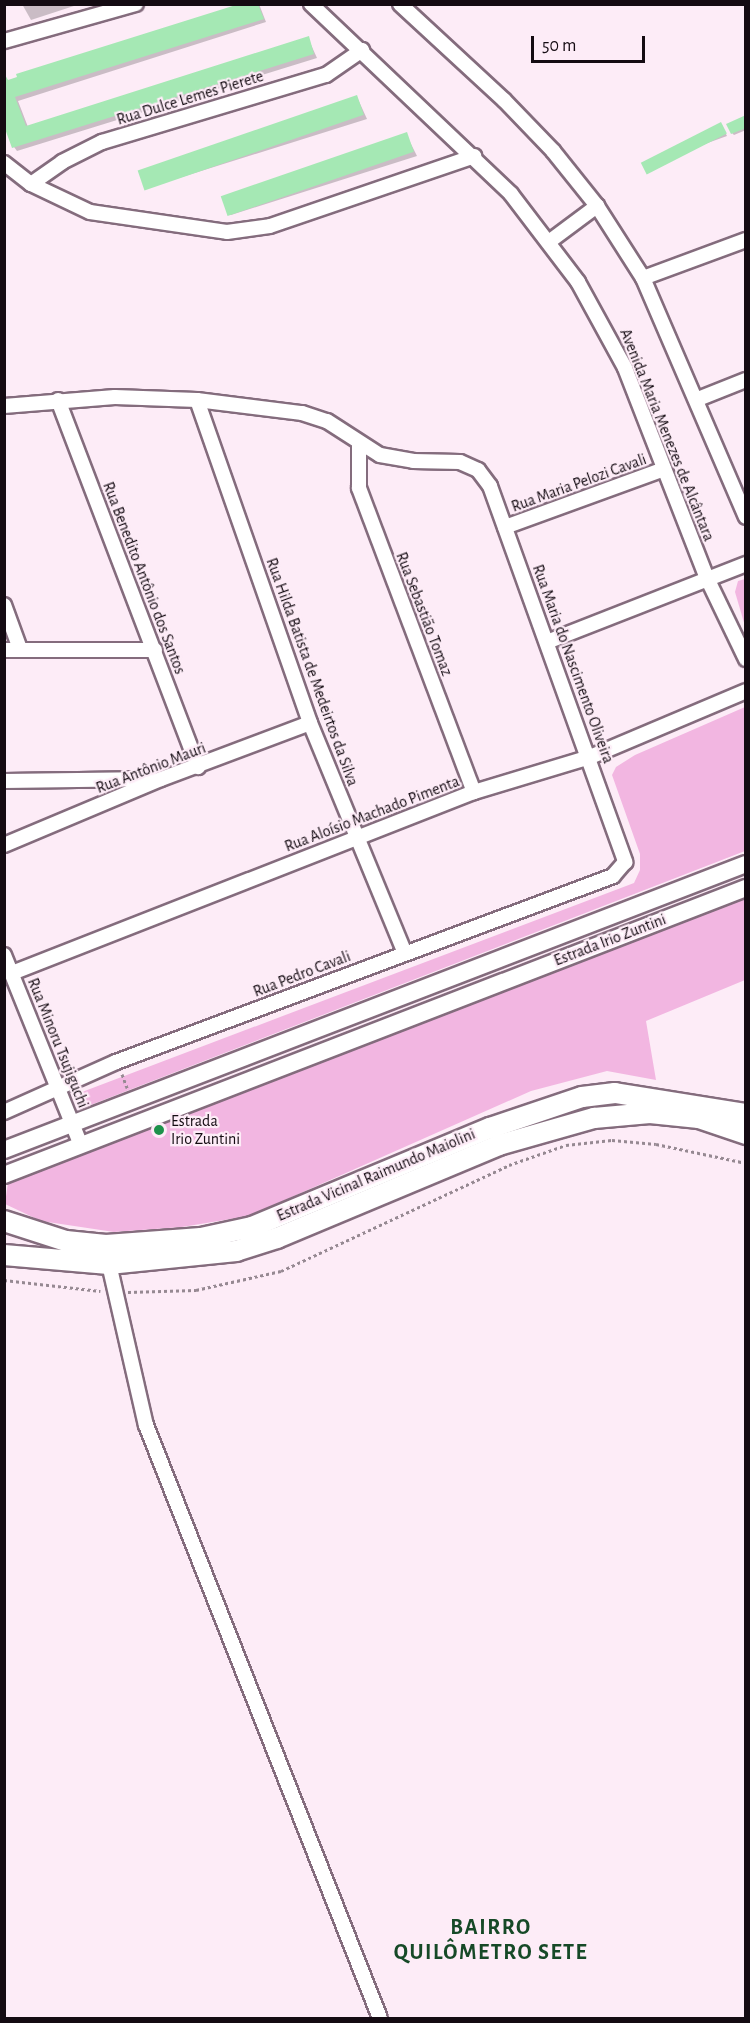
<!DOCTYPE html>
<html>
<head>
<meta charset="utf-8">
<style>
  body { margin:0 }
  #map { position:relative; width:750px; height:2023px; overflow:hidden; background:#fdecf7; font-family:"Alegreya Sans",sans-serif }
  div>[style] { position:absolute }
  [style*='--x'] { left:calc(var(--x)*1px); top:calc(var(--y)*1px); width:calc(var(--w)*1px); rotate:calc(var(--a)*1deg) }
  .green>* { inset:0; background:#f2b6e1 }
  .shadow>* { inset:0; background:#0003 }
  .building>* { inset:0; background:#a5e8b4; transform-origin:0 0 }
  .path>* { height:3px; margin-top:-1.5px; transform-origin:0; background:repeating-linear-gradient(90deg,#968992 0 3px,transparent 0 6px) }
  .roads { filter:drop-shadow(2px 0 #846c7d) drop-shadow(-2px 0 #846c7d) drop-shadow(0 2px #846c7d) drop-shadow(0 -2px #846c7d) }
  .minor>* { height:14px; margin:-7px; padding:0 7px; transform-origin:7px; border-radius:7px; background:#fff }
  .tertiary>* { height:16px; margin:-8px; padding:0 8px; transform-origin:8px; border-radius:8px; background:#fff }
  .secondary>* { height:20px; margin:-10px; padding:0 10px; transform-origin:10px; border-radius:10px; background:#fff }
  .dots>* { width:16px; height:16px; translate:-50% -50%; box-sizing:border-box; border:3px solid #fdecf7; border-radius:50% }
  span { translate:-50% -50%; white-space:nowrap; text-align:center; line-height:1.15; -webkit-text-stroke:4.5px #fdecf7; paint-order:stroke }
  .street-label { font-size:16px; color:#140b12 }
  .poi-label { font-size:16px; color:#140b12 }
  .left { translate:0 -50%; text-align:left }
  .district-label { font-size:22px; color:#164927; font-weight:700; letter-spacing:1.5px }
  .frame { position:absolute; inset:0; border:6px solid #140b12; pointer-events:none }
  .scale { position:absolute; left:531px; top:36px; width:114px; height:27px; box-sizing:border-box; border:3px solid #140b12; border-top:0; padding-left:8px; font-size:18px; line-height:21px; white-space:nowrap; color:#140b12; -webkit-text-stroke:4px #fdecf7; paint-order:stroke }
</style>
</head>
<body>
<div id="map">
  <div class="green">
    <div style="clip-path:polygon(745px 579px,746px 579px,745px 626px,735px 592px,738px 581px)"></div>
    <div style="clip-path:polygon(745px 707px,745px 851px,88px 1106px,82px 1092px,634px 883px,640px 870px,640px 854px,612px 775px,616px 767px,635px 755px)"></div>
    <div style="clip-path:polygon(745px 898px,745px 980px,646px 1021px,656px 1080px,607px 1071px,531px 1091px,249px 1216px,182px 1227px,114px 1232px,41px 1221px,5px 1204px,8px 1182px)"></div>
  </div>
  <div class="shadow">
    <div style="clip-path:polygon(22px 4px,80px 4px,31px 20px)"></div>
    <div style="clip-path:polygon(246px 4px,259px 4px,266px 22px,18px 101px,28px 127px,308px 38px,317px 58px,17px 151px,14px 147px,4px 83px)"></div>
    <div style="clip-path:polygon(357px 97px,367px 119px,147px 188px,143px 184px)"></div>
    <div style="clip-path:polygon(746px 116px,746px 130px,734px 135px,732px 133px)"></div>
    <div style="clip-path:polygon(722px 126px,727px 136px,644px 166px)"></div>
    <div style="clip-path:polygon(406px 134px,417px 156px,231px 215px,227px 210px)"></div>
  </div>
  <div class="building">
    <div style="clip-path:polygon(239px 4px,258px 4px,264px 19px,15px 97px,26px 126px,309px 36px,314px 54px,12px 148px,4px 126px,4px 73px,8px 80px,17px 77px,16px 74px)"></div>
    <div style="left:357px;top:95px;width:21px;height:232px;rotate:71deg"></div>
    <div style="clip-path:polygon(746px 115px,746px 128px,731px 134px,726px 124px)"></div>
    <div style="left:721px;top:122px;width:13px;height:90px;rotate:63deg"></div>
    <div style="left:407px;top:132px;width:21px;height:197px;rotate:71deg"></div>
  </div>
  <div class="path">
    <div style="--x:122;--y:1074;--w:15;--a:70"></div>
    <div style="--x:4;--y:1280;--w:97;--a:6.5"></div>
    <div style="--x:128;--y:1292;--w:68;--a:-1.7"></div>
    <div style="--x:196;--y:1290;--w:87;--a:-12.6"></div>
    <div style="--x:281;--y:1271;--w:251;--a:-24.9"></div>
    <div style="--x:509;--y:1165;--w:60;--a:-19.3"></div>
    <div style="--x:566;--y:1145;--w:46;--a:-6.2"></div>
    <div style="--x:612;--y:1140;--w:44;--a:5.2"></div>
    <div style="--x:656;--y:1144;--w:92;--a:11.9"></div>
  </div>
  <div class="roads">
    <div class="minor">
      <div style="--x:311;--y:4;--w:276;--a:43.5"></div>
      <div style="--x:511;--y:194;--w:111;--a:52.7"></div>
      <div style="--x:578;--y:282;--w:98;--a:61.3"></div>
      <div style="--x:625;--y:368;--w:225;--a:68.7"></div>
      <div style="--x:707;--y:578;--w:90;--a:64.3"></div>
      <div style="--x:400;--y:4;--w:142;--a:42.7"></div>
      <div style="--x:504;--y:100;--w:71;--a:46.1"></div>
      <div style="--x:553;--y:151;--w:70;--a:51.3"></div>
      <div style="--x:597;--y:206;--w:85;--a:57.4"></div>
      <div style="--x:643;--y:278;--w:260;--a:66.7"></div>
      <div style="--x:4;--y:41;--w:137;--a:-15.7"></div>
      <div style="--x:4;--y:163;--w:34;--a:38"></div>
      <div style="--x:31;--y:184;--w:65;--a:25.4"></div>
      <div style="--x:90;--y:212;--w:138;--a:8.3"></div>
      <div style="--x:227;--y:232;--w:43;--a:-7.9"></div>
      <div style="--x:270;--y:226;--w:216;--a:-18.9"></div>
      <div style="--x:31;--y:184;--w:38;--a:-35"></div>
      <div style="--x:62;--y:162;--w:45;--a:-26.6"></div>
      <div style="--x:102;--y:142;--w:234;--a:-16.7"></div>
      <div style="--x:326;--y:75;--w:44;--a:-34.8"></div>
      <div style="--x:550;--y:241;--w:59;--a:-36.7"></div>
      <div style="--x:643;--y:278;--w:110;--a:-20.3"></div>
      <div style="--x:698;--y:399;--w:52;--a:-21.6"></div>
      <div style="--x:58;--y:400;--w:393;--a:69.1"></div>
      <div style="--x:197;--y:400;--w:342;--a:70.7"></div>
      <div style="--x:310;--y:723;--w:249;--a:67.6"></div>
      <div style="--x:4;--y:406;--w:111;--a:-4.6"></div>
      <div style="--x:115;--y:397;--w:82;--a:2.1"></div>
      <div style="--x:197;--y:400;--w:106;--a:7.1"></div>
      <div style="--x:302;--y:413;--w:26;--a:18"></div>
      <div style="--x:327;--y:421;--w:63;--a:32.7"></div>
      <div style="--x:380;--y:455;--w:34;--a:10"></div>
      <div style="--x:413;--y:461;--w:47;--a:1.2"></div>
      <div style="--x:460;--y:462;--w:20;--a:24"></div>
      <div style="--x:478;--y:470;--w:20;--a:53"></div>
      <div style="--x:490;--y:486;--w:400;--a:70.2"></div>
      <div style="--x:625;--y:862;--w:18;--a:131"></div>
      <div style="--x:613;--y:876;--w:531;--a:159.48"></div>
      <div style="--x:116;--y:1062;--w:123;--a:155.9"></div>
      <div style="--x:359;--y:444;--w:44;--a:90"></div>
      <div style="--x:359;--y:488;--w:325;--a:69.3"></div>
      <div style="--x:505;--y:527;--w:169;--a:-20"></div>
      <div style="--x:4;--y:605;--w:47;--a:70"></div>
      <div style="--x:547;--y:642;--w:214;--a:-21.4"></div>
      <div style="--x:4;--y:650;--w:151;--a:0"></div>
      <div style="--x:4;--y:781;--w:148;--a:-0.8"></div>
      <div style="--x:4;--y:845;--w:170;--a:-22.8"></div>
      <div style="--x:161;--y:779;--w:159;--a:-20.6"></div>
      <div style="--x:4;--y:955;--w:203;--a:68"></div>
      <div style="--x:12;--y:973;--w:496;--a:-21.4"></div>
      <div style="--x:474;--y:792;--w:121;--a:-16.8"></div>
      <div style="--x:590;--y:757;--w:169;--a:-22.9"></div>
      <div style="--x:109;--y:1264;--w:165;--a:77.1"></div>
      <div style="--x:146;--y:1425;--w:637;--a:68.47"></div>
    </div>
    <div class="tertiary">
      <div style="--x:4;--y:1150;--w:795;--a:-21.08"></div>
      <div style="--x:4;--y:1175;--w:796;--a:-21.15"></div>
    </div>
    <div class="secondary">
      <div style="--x:4;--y:1221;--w:65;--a:17.9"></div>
      <div style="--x:66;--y:1241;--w:40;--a:5.7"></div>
      <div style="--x:106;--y:1245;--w:95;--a:-4.2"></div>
      <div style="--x:201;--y:1238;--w:52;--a:-12.2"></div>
      <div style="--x:252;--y:1227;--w:258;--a:-22.6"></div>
      <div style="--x:490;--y:1128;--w:97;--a:-18.6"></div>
      <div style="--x:582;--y:1097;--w:33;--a:-7"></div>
      <div style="--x:615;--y:1093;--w:133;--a:9.1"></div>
      <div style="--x:4;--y:1255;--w:105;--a:4.9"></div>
      <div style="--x:109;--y:1264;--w:128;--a:-5.8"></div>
      <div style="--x:236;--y:1251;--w:43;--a:-17.6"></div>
      <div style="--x:277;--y:1238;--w:241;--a:-22.7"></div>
      <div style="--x:499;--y:1145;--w:99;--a:-15.9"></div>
      <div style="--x:594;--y:1118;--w:56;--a:-5.1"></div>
      <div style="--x:650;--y:1113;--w:49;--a:5.8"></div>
      <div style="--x:699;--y:1118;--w:50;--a:18.8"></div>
    </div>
  </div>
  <div class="dots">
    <div style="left:159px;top:1130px;background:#1e914b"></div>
  </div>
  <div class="street-label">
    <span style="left:190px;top:98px;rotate:-17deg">Rua Dulce Lemes Pierete</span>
    <span style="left:667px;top:435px;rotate:68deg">Avenida Maria Menezes de Alcântara</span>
    <span style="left:579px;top:483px;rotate:-20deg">Rua Maria Pelozi Cavali</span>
    <span style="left:144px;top:578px;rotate:69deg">Rua Benedito Antônio dos Santos</span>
    <span style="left:424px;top:614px;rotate:69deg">Rua Sebastião Tomaz</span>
    <span style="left:573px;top:664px;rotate:70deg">Rua Maria do Nascimento Oliveira</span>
    <span style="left:312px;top:672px;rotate:70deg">Rua Hilda Batista de Medeirtos da Silva</span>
    <span style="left:151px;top:768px;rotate:-21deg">Rua Antônio Mauri</span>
    <span style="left:372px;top:814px;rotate:-21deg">Rua Aloísio Machado Pimenta</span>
    <span style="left:610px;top:940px;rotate:-21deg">Estrada Irio Zuntini</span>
    <span style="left:302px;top:974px;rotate:-21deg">Rua Pedro Cavali</span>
    <span style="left:58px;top:1043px;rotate:68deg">Rua Minoru Tsujiguchi</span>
    <span style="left:376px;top:1175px;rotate:-23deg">Estrada Vicinal Raimundo Maiolini</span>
  </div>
  <div class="poi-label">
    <span class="left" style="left:171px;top:1130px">Estrada<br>Irio Zuntini</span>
  </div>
  <div class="district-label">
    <span style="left:491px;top:1940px">BAIRRO<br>QUILÔMETRO SETE</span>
  </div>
  <div class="frame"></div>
  <div class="scale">50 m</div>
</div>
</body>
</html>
